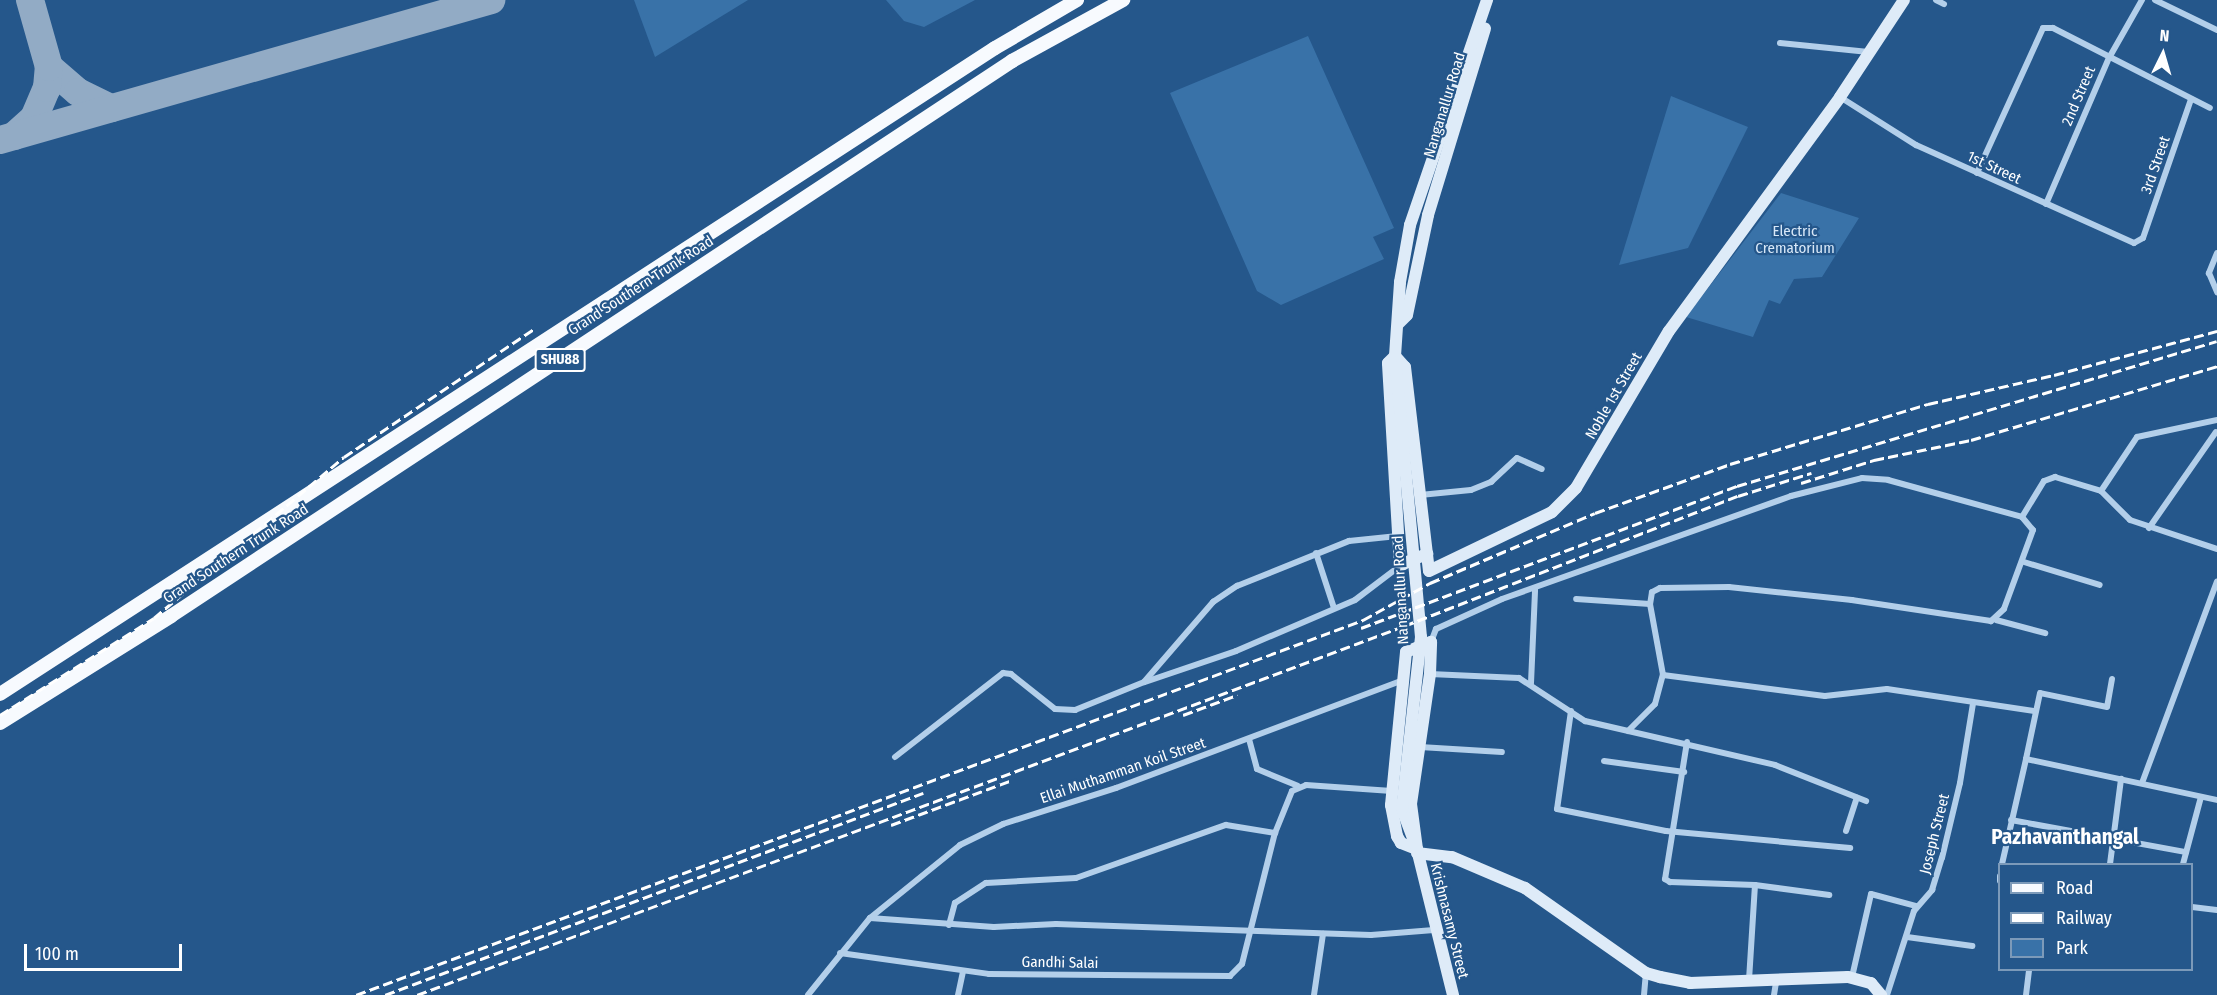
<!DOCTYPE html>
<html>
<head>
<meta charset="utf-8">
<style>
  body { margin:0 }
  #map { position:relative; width:2217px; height:995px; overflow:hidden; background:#25578b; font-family:"Fira Sans Condensed",sans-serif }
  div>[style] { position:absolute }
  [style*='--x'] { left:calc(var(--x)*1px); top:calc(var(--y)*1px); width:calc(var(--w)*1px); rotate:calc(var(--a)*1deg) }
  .green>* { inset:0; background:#3972a8 }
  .taxiway>* { height:28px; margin:-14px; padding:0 14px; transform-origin:14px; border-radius:14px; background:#92abc5 }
  .street>* { height:6px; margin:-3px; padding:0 3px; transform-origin:3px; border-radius:3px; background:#b3cfea }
  .secondary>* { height:12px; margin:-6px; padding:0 6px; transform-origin:6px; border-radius:6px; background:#deebf8 }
  .primary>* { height:14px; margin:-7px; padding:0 7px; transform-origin:7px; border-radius:7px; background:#f7fafe }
  .rail>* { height:3px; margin-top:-1.5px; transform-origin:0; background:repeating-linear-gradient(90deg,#fff 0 10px,transparent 0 14.5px) }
  .secondary-bridge>* { height:12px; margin:-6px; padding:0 6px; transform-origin:6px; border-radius:6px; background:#deebf8 }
  span { translate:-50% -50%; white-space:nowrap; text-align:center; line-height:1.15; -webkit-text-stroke:4.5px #25578b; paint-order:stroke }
  .shield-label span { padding:2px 4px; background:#25578b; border:2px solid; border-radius:4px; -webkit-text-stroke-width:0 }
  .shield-label { font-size:14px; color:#fff; font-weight:700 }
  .street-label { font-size:15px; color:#fff }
  .park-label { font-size:15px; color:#d8e8f8 }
  .district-label { font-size:21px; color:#fff; font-weight:700 }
  .legend { position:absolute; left:1998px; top:863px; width:195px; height:108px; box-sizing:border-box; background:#25578b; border:2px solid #7c9ab9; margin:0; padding:8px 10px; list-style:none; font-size:18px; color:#fff }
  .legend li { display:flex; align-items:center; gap:12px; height:30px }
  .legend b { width:30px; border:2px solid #7c9ab9 }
  .north { position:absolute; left:2133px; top:24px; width:60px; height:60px; -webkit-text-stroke:4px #25578b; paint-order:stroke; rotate:5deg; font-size:16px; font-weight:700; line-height:24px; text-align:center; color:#fff }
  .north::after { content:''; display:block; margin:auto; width:21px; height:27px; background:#fff; clip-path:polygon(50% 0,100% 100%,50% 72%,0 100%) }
  .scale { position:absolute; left:24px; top:944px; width:158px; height:27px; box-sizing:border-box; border:3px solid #fff; border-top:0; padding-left:8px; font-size:18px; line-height:21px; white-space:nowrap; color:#fff; -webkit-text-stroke:4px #25578b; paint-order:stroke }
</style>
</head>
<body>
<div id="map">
  <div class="green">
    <div style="clip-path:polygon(634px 0,748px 0,655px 57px)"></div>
    <div style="clip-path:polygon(886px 0,975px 0,924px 27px,904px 21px)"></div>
    <div style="clip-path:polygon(1308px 36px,1394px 228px,1373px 237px,1384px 259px,1281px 305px,1257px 291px,1170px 93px)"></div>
    <div style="clip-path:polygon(1671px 96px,1748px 127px,1688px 248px,1619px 265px)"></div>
    <div style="clip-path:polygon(1781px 193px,1859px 218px,1822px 277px,1794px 279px,1780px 304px,1769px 300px,1753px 337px,1686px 317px)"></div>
  </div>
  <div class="taxiway">
    <div style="--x:49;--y:67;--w:38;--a:41"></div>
    <div style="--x:78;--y:92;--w:37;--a:26"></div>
    <div style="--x:14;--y:136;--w:27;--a:-42"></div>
    <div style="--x:34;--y:118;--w:33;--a:-67"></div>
    <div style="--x:47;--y:88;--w:21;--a:-85"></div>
    <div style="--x:49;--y:67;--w:70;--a:-105.8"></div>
    <div style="--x:0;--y:140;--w:511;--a:-15.91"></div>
  </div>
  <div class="street">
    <div style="--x:1936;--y:0;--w:9;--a:27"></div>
    <div style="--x:2155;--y:0;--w:69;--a:25.8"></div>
    <div style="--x:1780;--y:43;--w:89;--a:5.8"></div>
    <div style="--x:1840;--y:97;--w:90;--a:32.3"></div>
    <div style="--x:1916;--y:145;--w:239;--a:24.2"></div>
    <div style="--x:2134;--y:243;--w:10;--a:-29"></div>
    <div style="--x:2143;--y:238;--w:147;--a:-70.9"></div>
    <div style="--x:1977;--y:173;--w:159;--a:-65.5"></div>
    <div style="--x:2043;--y:28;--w:10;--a:0"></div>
    <div style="--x:2053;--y:28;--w:176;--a:27"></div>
    <div style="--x:2046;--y:204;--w:159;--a:-66.7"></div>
    <div style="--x:2109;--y:58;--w:67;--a:-60.4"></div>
    <div style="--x:2217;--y:253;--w:22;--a:112"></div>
    <div style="--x:2209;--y:273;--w:21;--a:67"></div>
    <div style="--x:2101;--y:491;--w:65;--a:-56.3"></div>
    <div style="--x:2137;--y:437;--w:82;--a:-12"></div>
    <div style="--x:1420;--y:495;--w:51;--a:-5.6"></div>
    <div style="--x:1471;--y:490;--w:22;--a:-22"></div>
    <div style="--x:1491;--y:482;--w:35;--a:-43"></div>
    <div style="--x:1517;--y:458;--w:27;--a:24"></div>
    <div style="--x:2022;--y:517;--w:42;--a:-58.6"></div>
    <div style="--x:2044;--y:481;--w:12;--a:-20"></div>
    <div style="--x:2055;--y:477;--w:48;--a:16.9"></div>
    <div style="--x:2101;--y:491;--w:41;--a:45"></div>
    <div style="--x:2130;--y:520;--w:92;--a:18.4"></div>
    <div style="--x:2149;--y:528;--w:117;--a:-55.1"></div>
    <div style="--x:1316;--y:553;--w:58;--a:71.9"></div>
    <div style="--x:2024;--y:562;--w:79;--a:16.8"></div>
    <div style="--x:1650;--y:604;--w:72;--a:79.6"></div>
    <div style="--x:1996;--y:620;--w:51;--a:14.9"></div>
    <div style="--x:1431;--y:642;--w:14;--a:-69"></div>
    <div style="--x:1436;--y:629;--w:72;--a:-24.4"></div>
    <div style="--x:1502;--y:599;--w:307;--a:-19.6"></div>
    <div style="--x:1791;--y:496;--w:73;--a:-14.2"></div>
    <div style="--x:1862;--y:478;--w:26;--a:4"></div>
    <div style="--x:1888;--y:480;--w:139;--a:15.4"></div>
    <div style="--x:2022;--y:517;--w:17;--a:50"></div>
    <div style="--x:2033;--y:530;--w:84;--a:110.2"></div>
    <div style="--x:2004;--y:609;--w:18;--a:137"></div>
    <div style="--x:1991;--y:621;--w:141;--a:-171.4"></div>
    <div style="--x:1852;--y:600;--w:124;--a:-174"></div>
    <div style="--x:1729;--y:587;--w:69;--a:179.2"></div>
    <div style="--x:1660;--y:588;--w:9;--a:153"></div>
    <div style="--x:1652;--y:592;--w:12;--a:99"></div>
    <div style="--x:1650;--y:604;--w:74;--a:-176.1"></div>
    <div style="--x:1430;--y:674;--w:89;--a:2.6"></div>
    <div style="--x:1519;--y:678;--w:79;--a:33.1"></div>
    <div style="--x:1585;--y:721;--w:195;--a:13"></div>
    <div style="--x:1775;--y:765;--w:98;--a:21.6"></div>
    <div style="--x:2112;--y:679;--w:28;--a:100"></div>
    <div style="--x:2107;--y:707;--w:68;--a:-168.2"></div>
    <div style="--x:2040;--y:693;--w:67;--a:102"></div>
    <div style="--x:2026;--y:759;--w:195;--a:12.1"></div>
    <div style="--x:1145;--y:682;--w:96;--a:-18.8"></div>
    <div style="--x:1236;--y:651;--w:129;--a:-23.2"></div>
    <div style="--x:1355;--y:600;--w:56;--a:-37.1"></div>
    <div style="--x:1531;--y:683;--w:93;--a:-87.5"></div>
    <div style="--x:1571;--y:711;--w:99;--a:98.1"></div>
    <div style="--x:1557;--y:809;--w:111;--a:11.4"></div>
    <div style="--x:1666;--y:831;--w:185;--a:5.3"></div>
    <div style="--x:1628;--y:731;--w:38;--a:-45"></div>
    <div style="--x:1655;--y:704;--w:30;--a:-75"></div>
    <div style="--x:1663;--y:675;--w:163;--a:7.4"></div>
    <div style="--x:1825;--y:696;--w:62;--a:-6.4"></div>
    <div style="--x:1887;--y:689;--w:150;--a:8.5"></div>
    <div style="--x:1249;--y:739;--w:31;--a:75"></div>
    <div style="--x:1257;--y:769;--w:44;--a:22.5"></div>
    <div style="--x:1687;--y:742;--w:139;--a:99.1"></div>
    <div style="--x:1665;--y:879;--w:6;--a:31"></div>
    <div style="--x:1670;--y:882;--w:85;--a:2"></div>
    <div style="--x:1755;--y:885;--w:75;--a:7.7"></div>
    <div style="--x:1420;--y:747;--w:82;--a:3.5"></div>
    <div style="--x:895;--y:757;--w:137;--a:-37.9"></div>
    <div style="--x:1003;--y:673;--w:8;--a:7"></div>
    <div style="--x:1011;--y:674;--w:56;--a:38.5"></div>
    <div style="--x:1055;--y:709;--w:20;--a:3"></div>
    <div style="--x:1075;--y:710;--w:74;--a:-22.1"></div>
    <div style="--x:1144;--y:682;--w:106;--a:-49.2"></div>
    <div style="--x:1213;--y:602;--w:29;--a:-34"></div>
    <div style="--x:1237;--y:586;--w:121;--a:-21.9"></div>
    <div style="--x:1349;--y:541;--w:49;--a:-5.8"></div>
    <div style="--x:1604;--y:761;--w:81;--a:7.8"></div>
    <div style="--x:2142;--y:783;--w:215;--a:-69.6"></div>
    <div style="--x:2011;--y:820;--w:178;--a:10.4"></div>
    <div style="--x:1846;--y:831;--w:35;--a:-72"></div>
    <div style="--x:2002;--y:864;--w:108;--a:-77.1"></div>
    <div style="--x:2110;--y:864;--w:86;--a:-82.6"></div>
    <div style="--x:2183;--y:864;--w:69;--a:-75"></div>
    <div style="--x:2000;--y:876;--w:5;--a:90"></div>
    <div style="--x:2192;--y:907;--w:25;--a:7"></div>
    <div style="--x:870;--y:918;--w:124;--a:4.2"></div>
    <div style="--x:994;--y:927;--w:62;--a:-2.8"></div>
    <div style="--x:1056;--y:924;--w:315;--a:2"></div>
    <div style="--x:1371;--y:935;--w:63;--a:-4.5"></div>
    <div style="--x:949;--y:925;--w:23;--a:-75"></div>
    <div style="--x:955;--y:903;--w:37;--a:-33"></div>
    <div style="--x:986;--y:883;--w:90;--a:-3.2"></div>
    <div style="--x:1076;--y:878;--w:159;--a:-19.5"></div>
    <div style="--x:1226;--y:825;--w:50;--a:9.3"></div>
    <div style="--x:1907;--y:937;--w:66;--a:7.9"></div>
    <div style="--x:840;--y:953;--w:150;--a:8"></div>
    <div style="--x:989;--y:974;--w:241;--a:0.5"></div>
    <div style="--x:1230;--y:976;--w:17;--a:-45"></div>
    <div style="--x:1242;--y:964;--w:135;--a:-75.9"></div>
    <div style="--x:1275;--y:833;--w:45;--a:-68"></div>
    <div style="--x:1292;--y:791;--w:15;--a:-23"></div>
    <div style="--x:1306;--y:785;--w:86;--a:4"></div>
    <div style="--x:1852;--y:977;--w:85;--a:-77.1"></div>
    <div style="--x:1871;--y:894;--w:47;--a:14.9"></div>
    <div style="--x:1749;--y:980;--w:95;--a:-86.4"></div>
    <div style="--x:808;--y:995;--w:99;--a:-51.2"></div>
    <div style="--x:870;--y:918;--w:116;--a:-39"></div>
    <div style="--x:960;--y:845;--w:48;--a:-26"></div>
    <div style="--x:1003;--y:824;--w:119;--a:-17.7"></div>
    <div style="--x:1116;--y:788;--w:307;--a:-20.6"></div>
    <div style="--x:958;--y:995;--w:24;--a:-78"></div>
    <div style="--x:1314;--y:995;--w:62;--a:-81.6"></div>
    <div style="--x:1644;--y:995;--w:22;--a:-85"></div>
    <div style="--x:1774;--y:995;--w:13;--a:-81"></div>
    <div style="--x:1887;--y:995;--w:88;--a:-72.2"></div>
    <div style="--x:1914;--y:911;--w:28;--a:-49"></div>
    <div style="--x:1932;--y:890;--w:34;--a:-73"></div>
    <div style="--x:1942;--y:858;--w:77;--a:-76.5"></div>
    <div style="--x:1960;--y:783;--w:80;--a:-80.7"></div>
    <div style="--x:2026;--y:995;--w:25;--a:-83"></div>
  </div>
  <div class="secondary">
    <div style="--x:1399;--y:323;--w:11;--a:-45"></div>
    <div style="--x:1407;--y:315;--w:102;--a:-78.1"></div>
    <div style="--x:1428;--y:215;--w:195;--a:-73"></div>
    <div style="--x:1407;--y:562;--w:8;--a:150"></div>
    <div style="--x:1400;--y:566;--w:203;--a:-93.4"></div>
    <div style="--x:1388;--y:363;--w:10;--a:-45"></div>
    <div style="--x:1395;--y:356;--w:15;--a:48"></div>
    <div style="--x:1405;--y:367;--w:205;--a:83.3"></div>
    <div style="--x:1429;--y:571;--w:136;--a:-25.6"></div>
    <div style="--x:1552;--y:512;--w:34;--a:-45"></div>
    <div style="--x:1576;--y:488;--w:182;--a:-59.4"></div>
    <div style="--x:1669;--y:331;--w:290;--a:-53.8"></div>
    <div style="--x:1840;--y:97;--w:116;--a:-56.6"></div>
    <div style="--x:1406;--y:652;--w:154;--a:95.6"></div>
    <div style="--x:1391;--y:805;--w:32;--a:79"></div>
    <div style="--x:1397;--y:836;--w:8;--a:60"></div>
    <div style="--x:1401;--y:843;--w:17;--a:21"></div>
    <div style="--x:1417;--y:849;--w:45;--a:-97.6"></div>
    <div style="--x:1411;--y:804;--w:131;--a:-81.7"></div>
    <div style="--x:1430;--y:674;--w:32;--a:-88"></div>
    <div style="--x:1417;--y:853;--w:35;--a:7"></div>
    <div style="--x:1452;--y:857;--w:79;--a:23"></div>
    <div style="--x:1525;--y:888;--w:148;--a:35.1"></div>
    <div style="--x:1646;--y:973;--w:15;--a:16"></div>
    <div style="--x:1660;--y:977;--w:31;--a:11"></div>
    <div style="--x:1690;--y:983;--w:158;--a:-2.2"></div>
    <div style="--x:1848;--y:977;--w:24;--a:15"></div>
    <div style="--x:1871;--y:983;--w:16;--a:50"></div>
    <div style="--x:1453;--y:995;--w:150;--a:-103.9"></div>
    <div style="--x:1417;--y:849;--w:43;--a:-110.6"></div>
    <div style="--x:1402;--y:809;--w:173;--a:-83.7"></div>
    <div style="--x:1421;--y:637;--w:282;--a:-95.3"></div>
    <div style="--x:1395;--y:356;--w:74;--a:-86.1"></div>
    <div style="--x:1400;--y:282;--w:58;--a:-80"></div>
    <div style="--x:1410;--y:225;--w:238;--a:-71.1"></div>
  </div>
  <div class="primary">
    <div style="--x:0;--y:694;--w:1186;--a:-32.99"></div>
    <div style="--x:995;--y:48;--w:95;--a:-30.3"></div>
    <div style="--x:0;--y:723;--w:202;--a:-32"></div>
    <div style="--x:171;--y:616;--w:1008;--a:-33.42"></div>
    <div style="--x:1012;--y:61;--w:127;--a:-28.8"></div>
  </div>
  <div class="rail">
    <div style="--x:1801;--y:483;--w:77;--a:-17.5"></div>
    <div style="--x:1874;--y:460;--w:99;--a:-11.7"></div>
    <div style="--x:1971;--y:440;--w:257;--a:-16.7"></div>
    <div style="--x:1361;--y:628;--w:402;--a:-20.7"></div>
    <div style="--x:1737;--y:486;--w:501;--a:-16.81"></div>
    <div style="--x:0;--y:715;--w:182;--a:-32.2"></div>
    <div style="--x:154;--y:618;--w:249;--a:-40.3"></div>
    <div style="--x:344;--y:457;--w:230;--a:-34"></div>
    <div style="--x:1183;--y:715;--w:58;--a:-20.3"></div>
    <div style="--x:891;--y:825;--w:129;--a:-20.4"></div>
    <div style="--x:356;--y:995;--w:1075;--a:-20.42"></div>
    <div style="--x:1363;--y:620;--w:77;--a:-28.9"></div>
    <div style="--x:1430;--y:583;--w:179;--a:-23"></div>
    <div style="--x:1595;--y:513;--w:144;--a:-19.9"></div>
    <div style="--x:1730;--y:464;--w:207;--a:-16.9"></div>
    <div style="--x:1928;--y:404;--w:129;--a:-13"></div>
    <div style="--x:2054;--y:375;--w:169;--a:-15.1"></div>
    <div style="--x:385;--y:995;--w:575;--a:-20.58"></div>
    <div style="--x:417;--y:995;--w:1054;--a:-20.5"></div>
    <div style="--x:1404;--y:626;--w:358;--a:-21.3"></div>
    <div style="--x:1738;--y:496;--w:77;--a:-17.5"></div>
  </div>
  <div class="secondary-bridge">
    <div style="--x:1407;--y:562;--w:22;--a:-22"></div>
    <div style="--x:1406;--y:652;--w:27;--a:-22"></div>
  </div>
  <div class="shield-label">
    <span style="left:560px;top:360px">SHU88</span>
  </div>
  <div class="street-label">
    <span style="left:2079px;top:96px;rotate:-67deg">2nd Street</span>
    <span style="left:1445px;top:105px;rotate:-73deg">Nanganallur Road</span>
    <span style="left:2156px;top:165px;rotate:-71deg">3rd Street</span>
    <span style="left:1994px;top:168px;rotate:25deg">1st Street</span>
    <span style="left:641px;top:286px;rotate:-33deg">Grand Southern Trunk Road</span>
    <span style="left:1614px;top:396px;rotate:-60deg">Noble 1st Street</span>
    <span style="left:236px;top:554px;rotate:-33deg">Grand Southern Trunk Road</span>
    <span style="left:1401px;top:590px;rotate:-93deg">Nanganallur Road</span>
    <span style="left:1123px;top:771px;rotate:-19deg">Ellai Muthamman Koil Street</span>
    <span style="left:1935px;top:834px;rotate:-76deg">Joseph Street</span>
    <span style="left:1449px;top:921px;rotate:76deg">Krishnasamy Street</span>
    <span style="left:1060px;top:963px;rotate:1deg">Gandhi Salai</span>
  </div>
  <div class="park-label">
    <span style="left:1795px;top:240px">Electric<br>Crematorium</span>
  </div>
  <div class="district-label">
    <span style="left:2065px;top:837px">Pazhavanthangal</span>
  </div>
  <ul class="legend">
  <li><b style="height:8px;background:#f7fafe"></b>Road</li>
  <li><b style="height:8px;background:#fff"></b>Railway</li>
  <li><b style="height:16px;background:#3972a8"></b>Park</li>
  </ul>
  <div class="north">N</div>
  <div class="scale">100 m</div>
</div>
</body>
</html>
